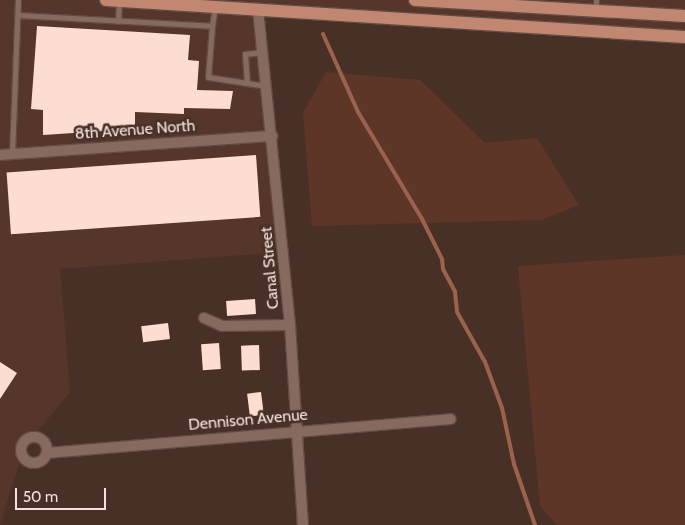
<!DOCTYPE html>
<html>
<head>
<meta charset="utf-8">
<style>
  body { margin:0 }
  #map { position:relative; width:685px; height:525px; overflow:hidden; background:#493027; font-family:Cabin,sans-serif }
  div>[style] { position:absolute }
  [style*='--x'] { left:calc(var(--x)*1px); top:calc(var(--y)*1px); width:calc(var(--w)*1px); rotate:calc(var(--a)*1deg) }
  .built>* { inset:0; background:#56362b }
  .green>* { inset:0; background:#5e3627 }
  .stream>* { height:4px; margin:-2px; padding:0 2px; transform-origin:2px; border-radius:2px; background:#9b624e }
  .building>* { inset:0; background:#fddcd1; transform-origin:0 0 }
  .roads { filter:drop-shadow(1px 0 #614c45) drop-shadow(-1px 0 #614c45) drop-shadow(0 1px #614c45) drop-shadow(0 -1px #614c45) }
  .service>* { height:5px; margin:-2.5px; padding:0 2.5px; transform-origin:2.5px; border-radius:2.5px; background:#866a60 }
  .minor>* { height:10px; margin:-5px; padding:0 5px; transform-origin:5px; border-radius:5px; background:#866a60 }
  .minor>.ring { margin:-5px; padding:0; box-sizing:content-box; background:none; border:10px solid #866a60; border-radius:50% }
  .primary>* { height:12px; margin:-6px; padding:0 6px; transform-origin:6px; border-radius:6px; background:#c18771 }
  span { translate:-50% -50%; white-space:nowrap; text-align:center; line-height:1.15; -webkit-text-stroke:5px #493027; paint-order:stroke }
  .street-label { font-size:16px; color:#f4e3dd }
  .scale { position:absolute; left:15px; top:488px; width:91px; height:22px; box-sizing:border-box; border:2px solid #f4e3dd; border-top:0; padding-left:6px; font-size:15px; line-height:18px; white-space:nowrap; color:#f4e3dd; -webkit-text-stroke:4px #493027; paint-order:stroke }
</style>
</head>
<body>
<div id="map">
  <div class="built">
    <div style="clip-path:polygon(0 0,685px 0,685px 35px,258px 10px,283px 252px,60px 269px,70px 392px,24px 448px,0 525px)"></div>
  </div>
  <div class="green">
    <div style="clip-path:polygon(326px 72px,420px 80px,485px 143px,537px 138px,579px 205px,541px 220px,312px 226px,303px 113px)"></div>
    <div style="clip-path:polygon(685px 255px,685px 525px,557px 525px,540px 506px,518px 266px)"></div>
  </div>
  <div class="stream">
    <div style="--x:323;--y:34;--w:85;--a:65.8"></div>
    <div style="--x:358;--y:112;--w:125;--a:59.1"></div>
    <div style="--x:422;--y:219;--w:45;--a:63.4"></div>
    <div style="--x:442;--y:259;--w:10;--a:84"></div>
    <div style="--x:443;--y:269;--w:26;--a:62"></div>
    <div style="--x:455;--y:292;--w:20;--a:84"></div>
    <div style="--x:457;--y:312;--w:57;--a:60.8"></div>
    <div style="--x:485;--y:362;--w:49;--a:69.7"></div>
    <div style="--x:502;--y:408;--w:57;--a:77.9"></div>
    <div style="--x:514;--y:464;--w:65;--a:71"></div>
  </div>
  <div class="building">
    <div style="clip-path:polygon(37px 26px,190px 35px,188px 60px,199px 61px,197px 90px,233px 91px,230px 109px,184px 108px,184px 114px,135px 112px,135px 129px,43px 135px,43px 110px,31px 109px)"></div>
    <div style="left:256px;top:155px;width:62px;height:250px;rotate:86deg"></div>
    <div style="left:255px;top:299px;width:15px;height:29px;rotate:86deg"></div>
    <div style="left:168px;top:323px;width:16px;height:27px;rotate:83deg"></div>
    <div style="left:219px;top:343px;width:26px;height:18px;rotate:86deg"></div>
    <div style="left:259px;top:345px;width:25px;height:18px;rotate:88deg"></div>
    <div style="clip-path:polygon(0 362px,17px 373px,0 399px)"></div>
    <div style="left:261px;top:392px;width:23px;height:14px;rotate:83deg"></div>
  </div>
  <div class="roads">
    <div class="service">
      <div style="--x:596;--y:10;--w:10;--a:-90"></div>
      <div style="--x:18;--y:15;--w:194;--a:3.2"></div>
      <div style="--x:212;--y:26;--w:19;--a:-81"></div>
      <div style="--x:118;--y:21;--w:20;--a:-87"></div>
      <div style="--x:212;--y:26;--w:51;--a:94.5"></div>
      <div style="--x:208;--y:77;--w:59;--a:8.8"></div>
      <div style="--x:247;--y:83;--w:29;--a:-94"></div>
      <div style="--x:245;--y:54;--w:17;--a:-7"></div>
      <div style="--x:12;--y:154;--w:154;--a:-87.8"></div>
    </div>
    <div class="minor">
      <div style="--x:258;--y:10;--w:317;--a:84.2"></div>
      <div style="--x:290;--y:325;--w:200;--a:86.3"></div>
      <div style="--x:0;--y:155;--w:273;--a:-4"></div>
      <div style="--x:204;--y:318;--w:20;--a:24"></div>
      <div style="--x:222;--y:326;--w:68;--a:-0.8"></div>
      <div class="ring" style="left:21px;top:437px;width:16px;height:16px"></div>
      <div style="--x:47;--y:453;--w:405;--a:-4.8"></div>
    </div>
    <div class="primary">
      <div style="--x:106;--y:0;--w:580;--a:3.66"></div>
      <div style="--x:415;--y:0;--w:270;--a:3.4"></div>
    </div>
  </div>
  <div class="street-label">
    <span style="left:135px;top:130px;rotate:-4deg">8th Avenue North</span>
    <span style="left:270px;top:268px;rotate:-95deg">Canal Street</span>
    <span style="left:248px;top:420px;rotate:-5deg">Dennison Avenue</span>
  </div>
  <div class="scale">50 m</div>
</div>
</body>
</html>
